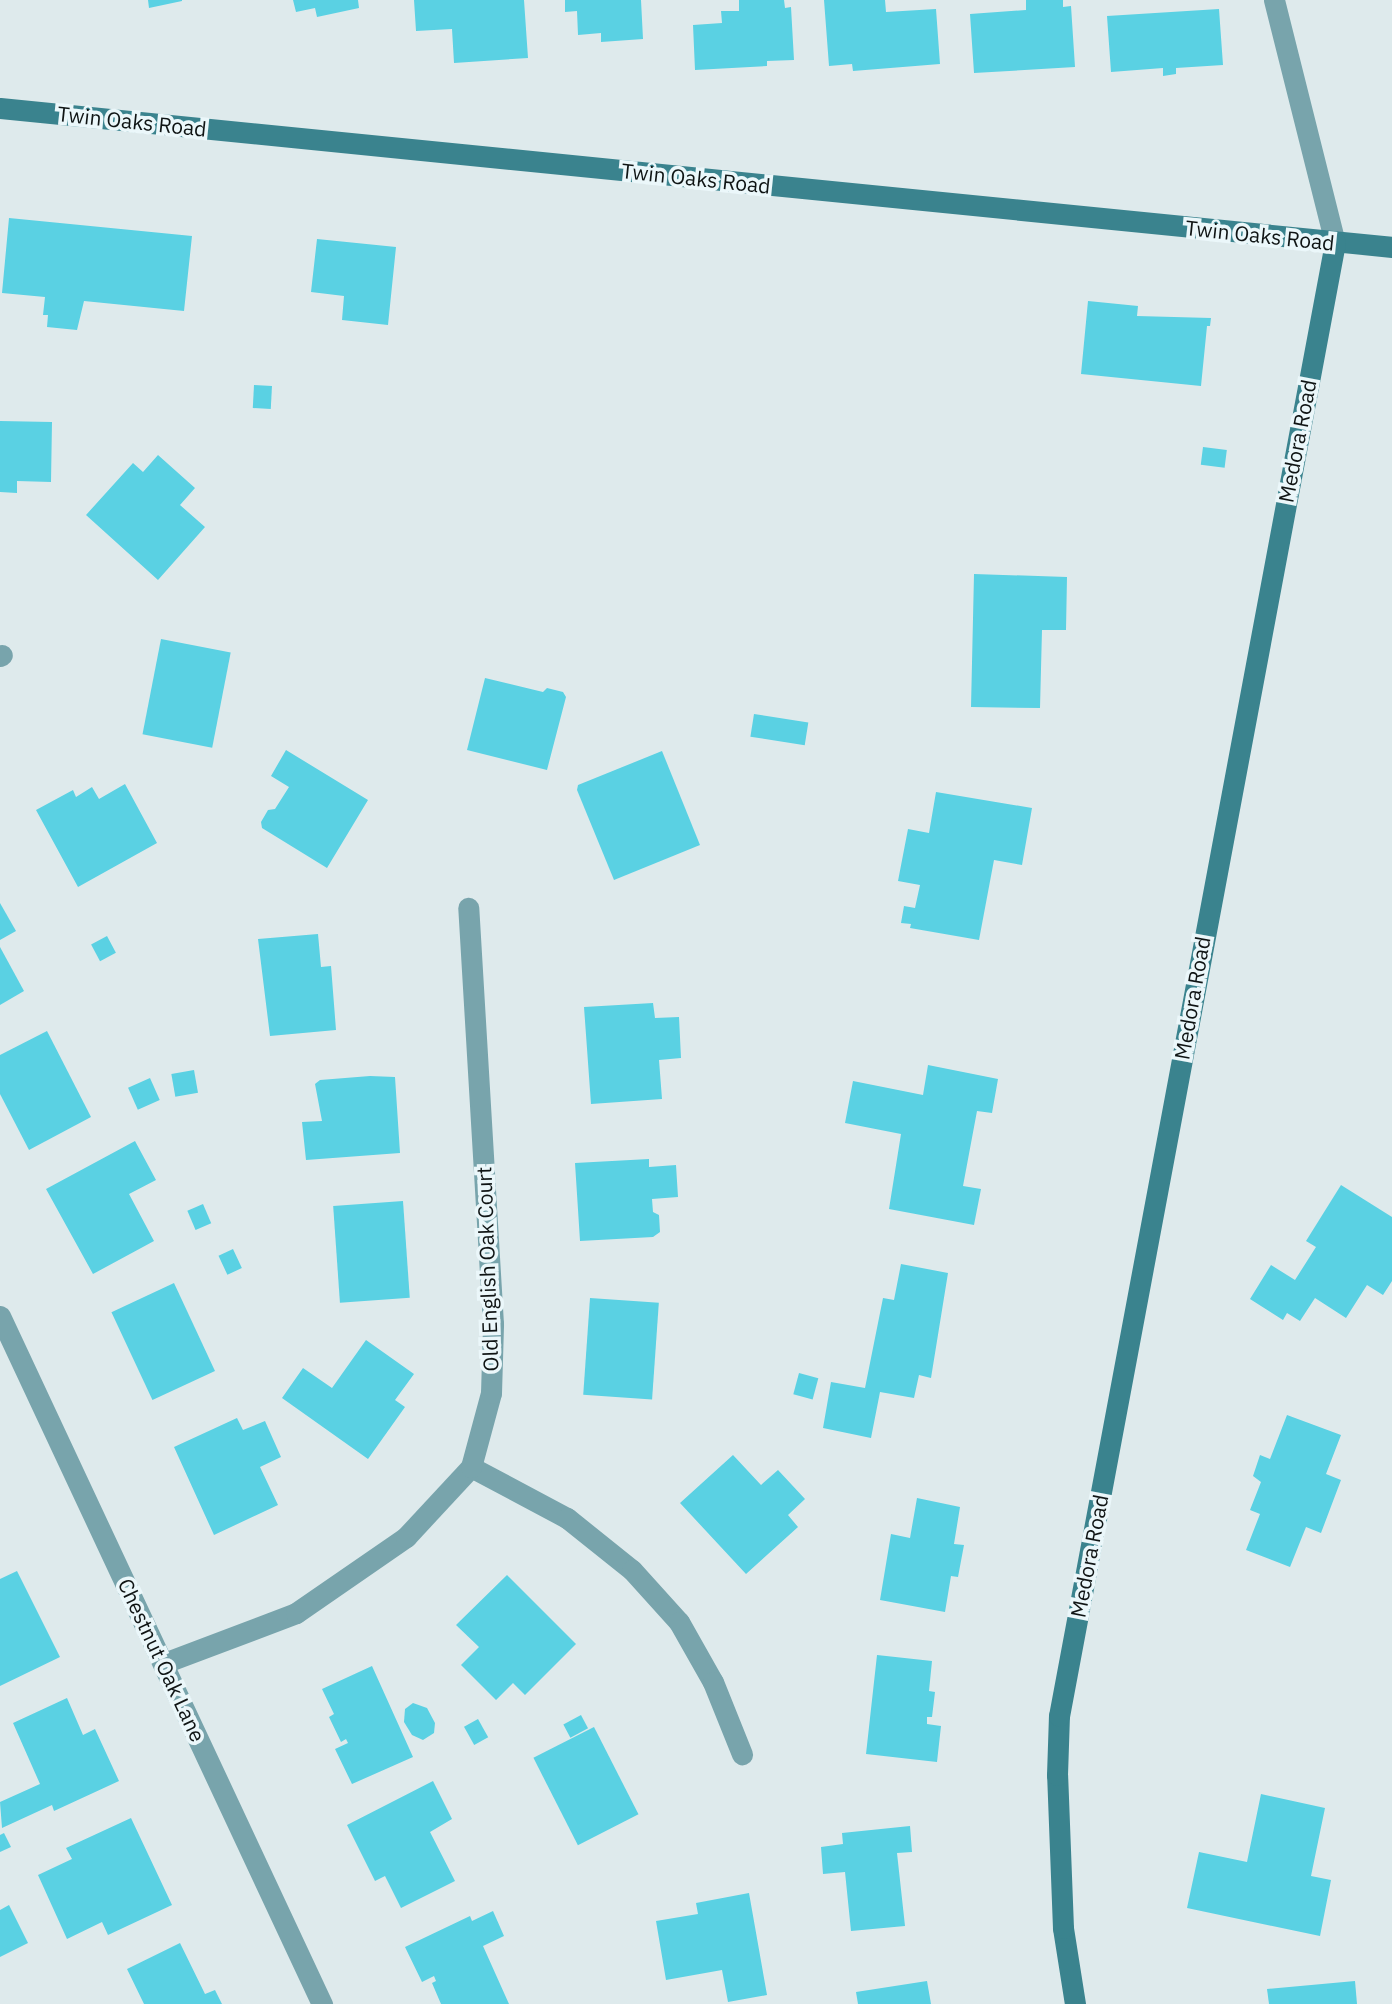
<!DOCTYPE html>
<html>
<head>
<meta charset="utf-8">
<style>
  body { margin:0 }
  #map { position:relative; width:1392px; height:2004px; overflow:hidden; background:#deeaec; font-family:"IBM Plex Sans",sans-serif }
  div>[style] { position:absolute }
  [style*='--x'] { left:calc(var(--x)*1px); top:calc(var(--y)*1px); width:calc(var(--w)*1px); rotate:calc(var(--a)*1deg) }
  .building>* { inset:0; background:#5ad1e3; transform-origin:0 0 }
  .street>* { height:21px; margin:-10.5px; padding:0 10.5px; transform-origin:10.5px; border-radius:10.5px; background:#78a4ac }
  .secondary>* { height:21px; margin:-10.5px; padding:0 10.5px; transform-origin:10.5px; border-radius:10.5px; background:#3a838e }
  span { translate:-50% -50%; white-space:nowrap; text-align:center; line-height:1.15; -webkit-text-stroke:7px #ebf7fa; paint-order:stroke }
  .street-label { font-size:21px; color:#0f1414 }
</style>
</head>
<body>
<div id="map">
  <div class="building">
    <div style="clip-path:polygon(148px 0,182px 0,182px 1px,149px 8px)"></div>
    <div style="clip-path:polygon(293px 0,358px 0,359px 8px,317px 17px,315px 8px,296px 12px)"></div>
    <div style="clip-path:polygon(414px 0,524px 0,528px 58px,454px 63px,452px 29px,416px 31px)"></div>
    <div style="clip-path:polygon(565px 0,641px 0,643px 39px,601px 42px,601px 33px,578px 35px,577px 11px,565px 12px)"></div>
    <div style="clip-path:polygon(739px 0,784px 0,785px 8px,791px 7px,794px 60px,767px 61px,767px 66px,695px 70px,693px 25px,722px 23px,721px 11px,739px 11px)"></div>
    <div style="clip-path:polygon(824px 0,885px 0,886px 12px,936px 9px,940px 64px,853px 71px,852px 64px,829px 66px)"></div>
    <div style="clip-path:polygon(1026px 0,1063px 0,1063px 7px,1071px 6px,1075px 67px,974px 73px,970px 14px,1026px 10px)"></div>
    <div style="clip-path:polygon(1219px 9px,1223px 65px,1176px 68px,1176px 74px,1163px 76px,1163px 68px,1111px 72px,1107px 16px)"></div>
    <div style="clip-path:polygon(9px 218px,192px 236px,184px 311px,84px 301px,77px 330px,47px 327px,48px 315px,43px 315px,45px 297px,2px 293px)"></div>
    <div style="clip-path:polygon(317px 239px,396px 247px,388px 325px,342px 320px,344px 296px,311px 292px)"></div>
    <div style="clip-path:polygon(1088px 301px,1138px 306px,1137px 316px,1211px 318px,1210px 326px,1207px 326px,1201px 386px,1081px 374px)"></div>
    <div style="left:254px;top:385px;width:18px;height:23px;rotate:3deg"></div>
    <div style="clip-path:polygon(0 421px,52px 422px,51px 482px,17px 481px,17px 493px,0 492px)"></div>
    <div style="left:1203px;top:447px;width:24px;height:18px;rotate:7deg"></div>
    <div style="clip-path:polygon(158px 455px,195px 488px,180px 505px,205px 527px,158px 580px,86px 515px,133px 463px,143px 472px)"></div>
    <div style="clip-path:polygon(974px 574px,1067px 577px,1066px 630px,1042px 630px,1040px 708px,971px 707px)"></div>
    <div style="left:161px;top:639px;width:71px;height:97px;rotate:11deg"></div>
    <div style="clip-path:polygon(485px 678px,543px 692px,547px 688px,563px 692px,566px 697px,547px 770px,467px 750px)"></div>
    <div style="left:754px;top:714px;width:55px;height:23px;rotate:9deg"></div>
    <div style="clip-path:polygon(286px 750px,368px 800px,327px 868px,262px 828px,261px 822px,268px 810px,275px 809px,289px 787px,271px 776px)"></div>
    <div style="clip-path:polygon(662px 751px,700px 845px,614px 880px,577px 790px,578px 785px)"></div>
    <div style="clip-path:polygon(125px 784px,157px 843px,78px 887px,36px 810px,73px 790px,76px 797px,92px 787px,99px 799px)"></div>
    <div style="clip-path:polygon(936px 792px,1032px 808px,1022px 865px,994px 860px,979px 940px,910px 928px,911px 924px,901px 923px,904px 906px,915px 908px,920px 885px,898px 881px,908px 829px,929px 833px)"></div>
    <div style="clip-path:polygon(0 903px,16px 931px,0 940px)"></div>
    <div style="clip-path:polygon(318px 934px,321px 967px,331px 966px,336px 1030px,270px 1036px,258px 939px)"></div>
    <div style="left:107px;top:936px;width:19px;height:18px;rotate:62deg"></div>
    <div style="clip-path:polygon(0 947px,24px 991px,0 1005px)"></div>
    <div style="clip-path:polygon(653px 1003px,655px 1018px,679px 1017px,681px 1058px,659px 1060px,662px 1099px,591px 1104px,584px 1007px)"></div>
    <div style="clip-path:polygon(47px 1031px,91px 1117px,29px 1150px,0 1094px,0 1055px)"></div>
    <div style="clip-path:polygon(928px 1065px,998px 1079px,992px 1113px,977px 1111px,963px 1186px,981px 1189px,974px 1225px,889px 1209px,901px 1134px,845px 1123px,853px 1081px,923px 1095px)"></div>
    <div style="left:194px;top:1070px;width:23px;height:23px;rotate:80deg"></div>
    <div style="clip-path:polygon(370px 1076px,395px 1077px,400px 1153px,306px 1160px,302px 1122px,322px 1121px,315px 1084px,320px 1080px)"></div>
    <div style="left:150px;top:1078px;width:24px;height:24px;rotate:66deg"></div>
    <div style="clip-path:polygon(135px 1141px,156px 1180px,129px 1194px,154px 1241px,93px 1274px,46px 1189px)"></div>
    <div style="clip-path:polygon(649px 1159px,649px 1167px,676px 1165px,678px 1197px,652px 1199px,653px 1212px,659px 1215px,660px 1232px,653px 1237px,580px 1241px,575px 1163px)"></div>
    <div style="clip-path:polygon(1341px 1185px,1392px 1217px,1392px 1281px,1383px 1295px,1367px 1285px,1346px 1318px,1315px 1298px,1300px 1321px,1287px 1313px,1283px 1320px,1250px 1299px,1271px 1265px,1295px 1280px,1316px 1247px,1306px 1241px)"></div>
    <div style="left:403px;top:1201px;width:97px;height:70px;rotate:86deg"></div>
    <div style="left:203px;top:1204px;width:21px;height:17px;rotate:67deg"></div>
    <div style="left:233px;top:1249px;width:21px;height:16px;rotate:65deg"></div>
    <div style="clip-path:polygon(901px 1264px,948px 1273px,931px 1378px,919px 1375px,914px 1398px,880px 1392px,871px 1438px,823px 1428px,831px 1382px,865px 1388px,883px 1298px,894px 1300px)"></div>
    <div style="left:174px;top:1283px;width:97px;height:69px;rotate:65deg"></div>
    <div style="left:590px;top:1298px;width:69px;height:97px;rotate:4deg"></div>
    <div style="clip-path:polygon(366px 1340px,414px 1374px,395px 1400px,405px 1407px,368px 1459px,282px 1398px,303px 1368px,332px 1388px)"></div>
    <div style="left:799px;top:1373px;width:20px;height:22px;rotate:15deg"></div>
    <div style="clip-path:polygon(1287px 1415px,1341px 1435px,1326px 1474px,1341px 1480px,1321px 1533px,1306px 1527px,1290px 1567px,1246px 1550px,1260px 1514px,1250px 1510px,1261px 1482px,1253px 1476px,1260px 1455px,1270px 1459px)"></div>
    <div style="clip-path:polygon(237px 1418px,243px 1430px,265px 1421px,281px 1457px,260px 1467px,278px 1505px,214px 1535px,174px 1447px)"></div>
    <div style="clip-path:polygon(733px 1455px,761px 1485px,778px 1470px,805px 1499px,788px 1515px,798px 1527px,746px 1574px,680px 1503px)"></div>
    <div style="clip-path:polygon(917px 1498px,960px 1507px,954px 1544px,964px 1545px,958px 1577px,951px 1576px,945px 1612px,880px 1600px,891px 1534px,910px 1538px)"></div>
    <div style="clip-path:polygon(17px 1571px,60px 1657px,0 1686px,0 1579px)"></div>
    <div style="clip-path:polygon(507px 1575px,576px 1644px,525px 1695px,513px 1683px,496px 1700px,461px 1665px,479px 1647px,456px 1625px)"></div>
    <div style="clip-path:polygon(877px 1655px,932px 1661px,929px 1691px,935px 1692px,932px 1717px,927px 1717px,927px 1724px,941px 1726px,937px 1762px,866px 1754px)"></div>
    <div style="clip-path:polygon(372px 1666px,413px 1757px,352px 1784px,335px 1749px,348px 1743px,346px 1739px,341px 1742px,329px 1717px,334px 1714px,322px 1689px)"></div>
    <div style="clip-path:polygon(67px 1698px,83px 1735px,95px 1729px,119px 1781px,54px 1811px,52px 1805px,2px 1828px,0 1802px,40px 1784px,13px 1723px)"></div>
    <div style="clip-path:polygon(413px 1703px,427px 1708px,435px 1723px,434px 1733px,423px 1740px,412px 1735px,404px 1722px,405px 1709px)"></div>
    <div style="left:581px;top:1715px;width:15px;height:20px;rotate:62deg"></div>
    <div style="left:478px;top:1719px;width:21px;height:16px;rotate:61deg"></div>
    <div style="left:594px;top:1727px;width:98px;height:68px;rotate:63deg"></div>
    <div style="clip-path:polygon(433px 1781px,452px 1819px,430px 1832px,455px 1881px,401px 1908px,385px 1876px,375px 1881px,347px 1825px)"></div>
    <div style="clip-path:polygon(1261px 1794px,1325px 1808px,1311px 1876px,1331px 1880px,1320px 1936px,1187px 1908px,1199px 1852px,1247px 1862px)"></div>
    <div style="clip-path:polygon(131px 1818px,172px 1905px,108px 1935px,102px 1922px,67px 1939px,38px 1875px,72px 1859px,66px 1848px)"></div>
    <div style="clip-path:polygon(910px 1826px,912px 1852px,897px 1853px,905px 1926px,851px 1931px,845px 1872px,823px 1874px,821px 1847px,843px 1844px,842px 1833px)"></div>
    <div style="clip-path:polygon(4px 1833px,11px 1847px,0 1852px,0 1835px)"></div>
    <div style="clip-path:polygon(749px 1893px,767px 1995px,728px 2002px,722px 1970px,666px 1980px,656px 1921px,698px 1914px,696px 1903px)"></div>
    <div style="clip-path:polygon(9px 1905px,28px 1943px,0 1957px,0 1910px)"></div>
    <div style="clip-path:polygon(493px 1911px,504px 1936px,483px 1946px,509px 2004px,441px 2004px,432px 1983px,436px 1981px,434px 1976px,422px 1982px,405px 1947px,470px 1916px,472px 1921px)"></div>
    <div style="clip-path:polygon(180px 1943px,205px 1994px,215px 1990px,222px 2004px,144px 2004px,127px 1969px)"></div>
    <div style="clip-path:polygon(927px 1981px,931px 2004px,858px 2004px,856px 1992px)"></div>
    <div style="clip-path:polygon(1355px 1981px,1357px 2004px,1269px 2004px,1267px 1989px)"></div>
  </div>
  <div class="street">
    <div style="--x:1274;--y:0;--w:251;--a:75.9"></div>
    <div style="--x:0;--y:656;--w:2;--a:-27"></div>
    <div style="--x:0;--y:1316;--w:760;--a:64.92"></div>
    <div style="--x:471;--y:1467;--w:109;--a:28"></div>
    <div style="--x:567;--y:1518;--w:83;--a:38.7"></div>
    <div style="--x:632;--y:1570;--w:70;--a:47.9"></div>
    <div style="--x:679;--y:1622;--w:69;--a:60.5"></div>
    <div style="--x:713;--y:1682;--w:78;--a:68.1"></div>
    <div style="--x:164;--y:1663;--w:141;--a:-20.7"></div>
    <div style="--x:296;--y:1613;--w:134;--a:-34.6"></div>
    <div style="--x:406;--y:1537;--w:96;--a:-47.1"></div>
    <div style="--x:471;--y:1467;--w:77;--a:-74.9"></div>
    <div style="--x:491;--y:1393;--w:69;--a:-88.3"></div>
    <div style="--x:493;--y:1324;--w:417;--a:-93.4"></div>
  </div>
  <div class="secondary">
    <div style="--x:0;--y:108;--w:1399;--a:5.7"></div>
    <div style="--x:1075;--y:2004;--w:77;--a:-99"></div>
    <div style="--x:1063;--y:1928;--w:153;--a:-92.2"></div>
    <div style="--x:1057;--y:1775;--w:59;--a:-88.1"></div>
    <div style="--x:1059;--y:1716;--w:1499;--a:-79.39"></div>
  </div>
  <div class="street-label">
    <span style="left:132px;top:121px;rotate:6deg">Twin Oaks Road</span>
    <span style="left:696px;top:178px;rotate:6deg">Twin Oaks Road</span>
    <span style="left:1260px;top:235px;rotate:6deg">Twin Oaks Road</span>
    <span style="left:1297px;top:441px;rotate:-79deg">Medora Road</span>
    <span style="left:1192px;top:998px;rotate:-80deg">Medora Road</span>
    <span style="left:487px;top:1269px;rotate:-92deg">Old English Oak Court</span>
    <span style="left:1089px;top:1556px;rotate:-79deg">Medora Road</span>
    <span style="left:162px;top:1660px;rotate:65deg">Chestnut Oak Lane</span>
  </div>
</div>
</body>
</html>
